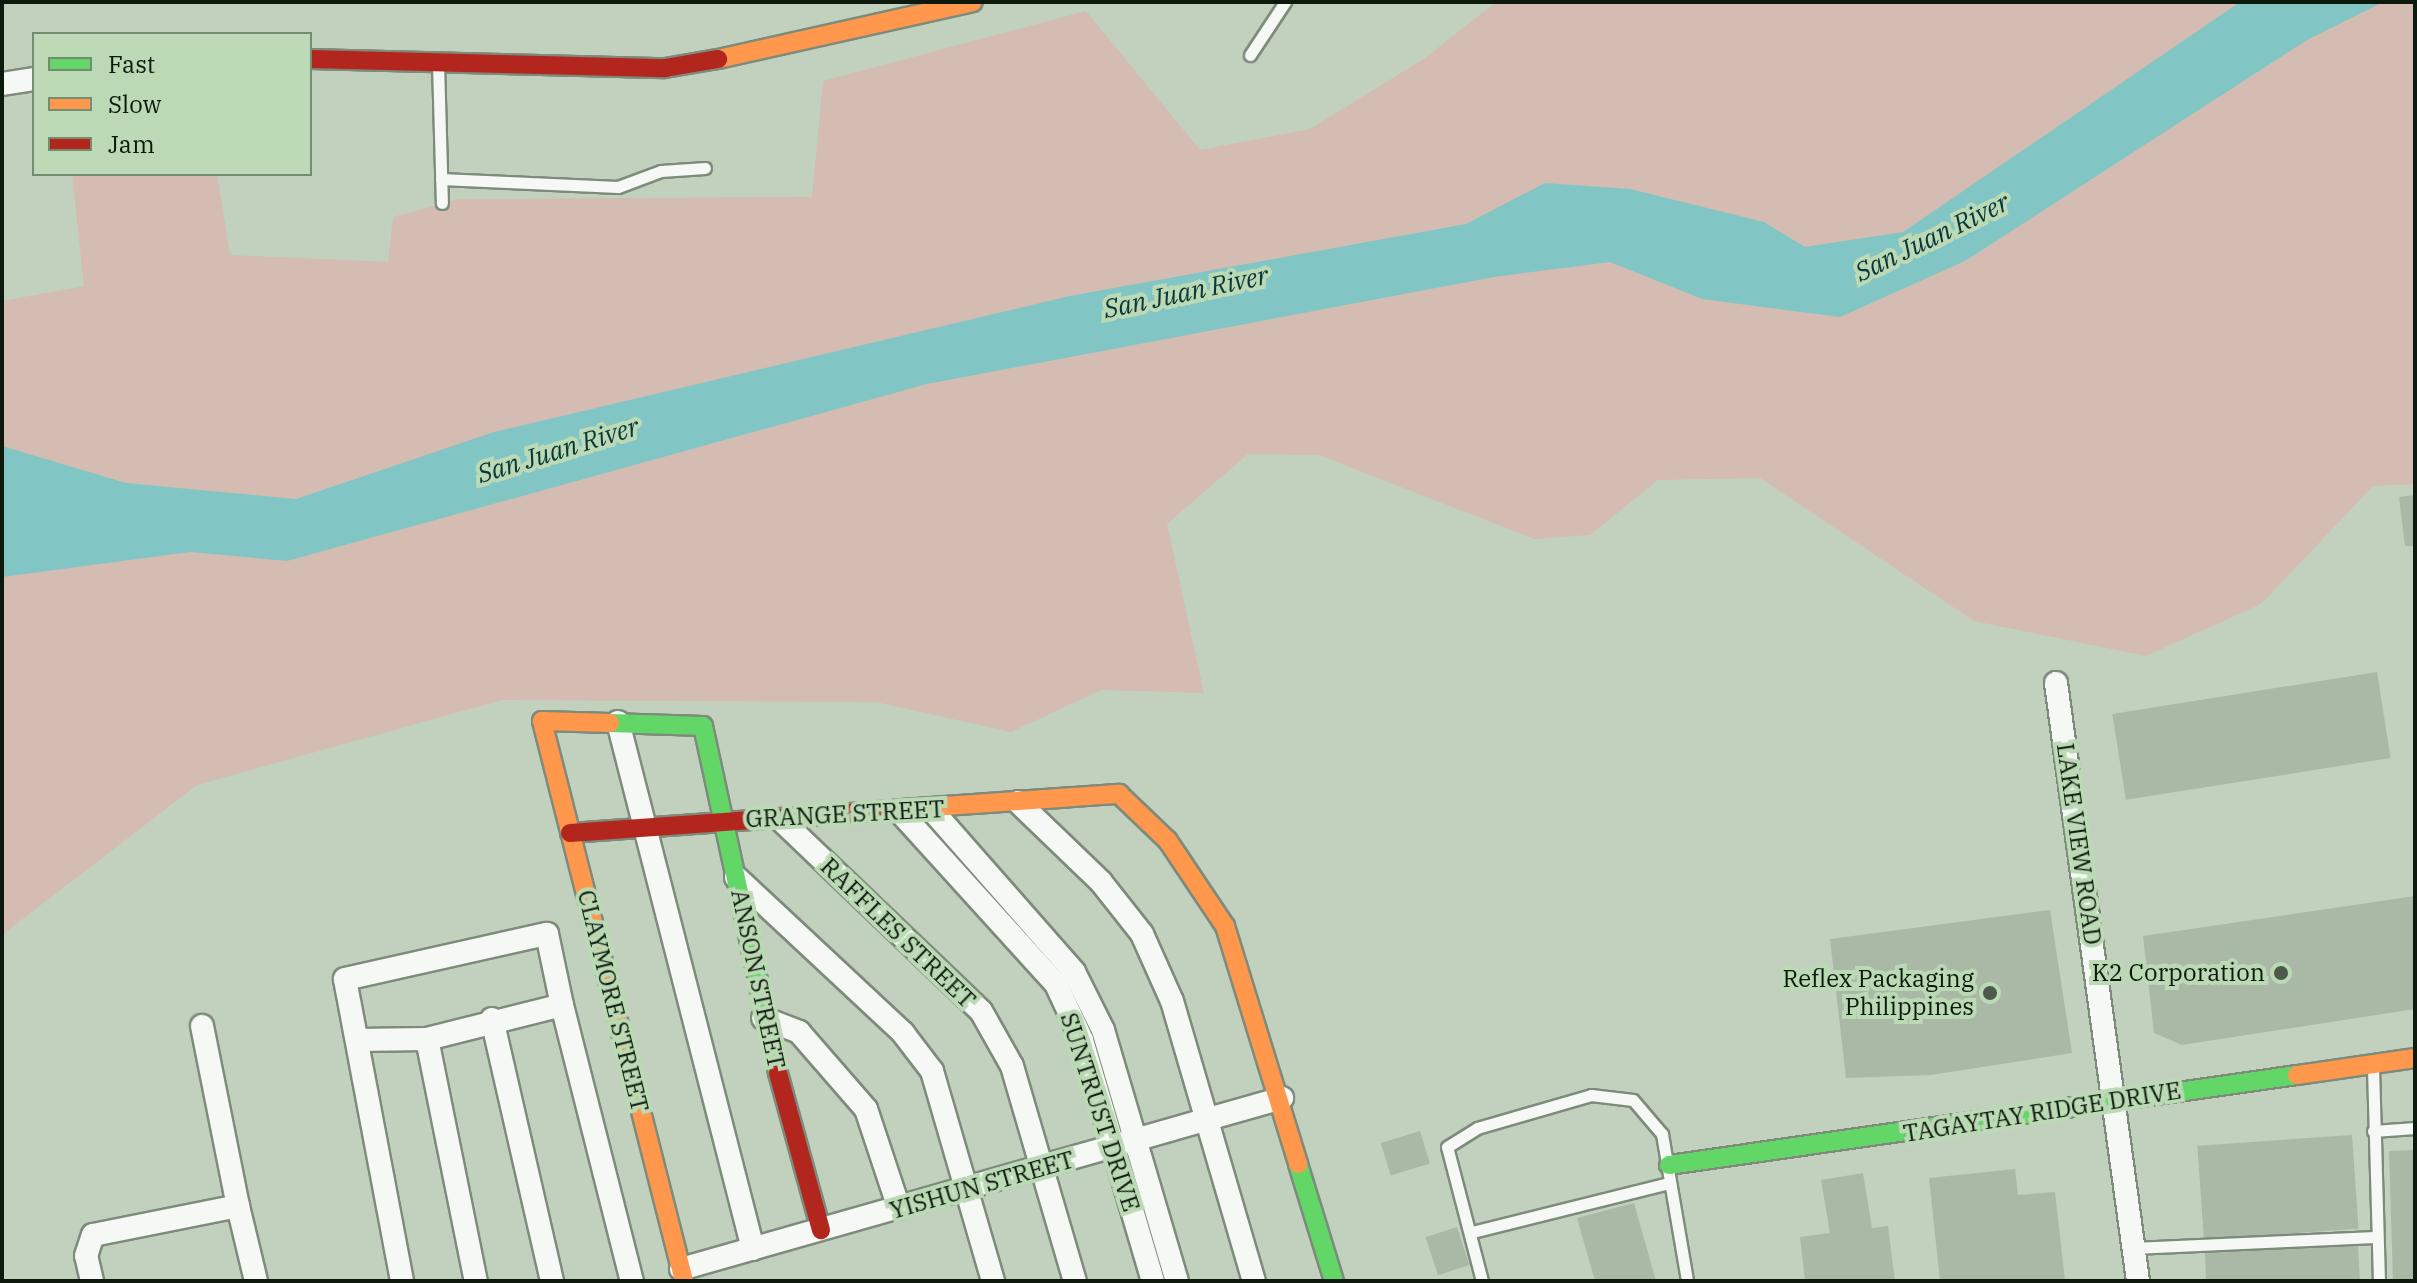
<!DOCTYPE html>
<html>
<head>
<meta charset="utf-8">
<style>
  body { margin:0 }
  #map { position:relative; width:2417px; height:1283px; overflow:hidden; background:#c1d1bd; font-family:"IBM Plex Serif",serif }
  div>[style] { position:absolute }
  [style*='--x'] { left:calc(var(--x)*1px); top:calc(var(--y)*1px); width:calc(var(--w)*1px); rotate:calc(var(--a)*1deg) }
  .green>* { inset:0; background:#d4bcb2 }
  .water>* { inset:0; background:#81c6c4 }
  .building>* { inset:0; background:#a9b9a6; transform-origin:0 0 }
  .roads { filter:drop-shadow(2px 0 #7e8b7c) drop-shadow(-2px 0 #7e8b7c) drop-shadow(0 2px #7e8b7c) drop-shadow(0 -2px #7e8b7c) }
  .lane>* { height:11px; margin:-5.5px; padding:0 5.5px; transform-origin:5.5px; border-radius:5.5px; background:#f6f8f5 }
  .street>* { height:22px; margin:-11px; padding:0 11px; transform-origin:11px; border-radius:11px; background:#f6f8f5 }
  .fast>* { height:18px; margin:-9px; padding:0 9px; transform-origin:9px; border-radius:9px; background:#63d668 }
  .slow>* { height:18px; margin:-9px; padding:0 9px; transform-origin:9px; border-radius:9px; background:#ff974d }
  .jam>* { height:18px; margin:-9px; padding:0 9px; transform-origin:9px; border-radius:9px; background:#b3261e }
  .dots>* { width:22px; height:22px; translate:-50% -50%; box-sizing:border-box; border:4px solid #bbd9b5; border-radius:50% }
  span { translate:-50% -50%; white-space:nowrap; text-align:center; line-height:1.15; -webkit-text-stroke:8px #bbd9b5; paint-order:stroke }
  .street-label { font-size:24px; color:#0e190d }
  .poi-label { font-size:24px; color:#0e190d }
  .right { translate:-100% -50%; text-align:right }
  .water-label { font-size:26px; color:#09373a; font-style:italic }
  .frame { position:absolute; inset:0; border:4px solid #0e190d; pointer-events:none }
  .legend { position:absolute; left:32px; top:32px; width:280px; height:144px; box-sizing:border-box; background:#bbd9b5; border:2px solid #768c72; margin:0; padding:10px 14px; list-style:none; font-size:24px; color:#0e190d }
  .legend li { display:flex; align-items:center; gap:16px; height:40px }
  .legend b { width:40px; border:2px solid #768c72 }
</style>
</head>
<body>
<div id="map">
  <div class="green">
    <div style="clip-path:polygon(1496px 2px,2415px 2px,2415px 484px,2373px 486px,2261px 604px,2146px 656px,1974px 621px,1760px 478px,1658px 480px,1590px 535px,1534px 539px,1319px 455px,1248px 454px,1167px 524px,1204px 693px,1101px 690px,1011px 732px,876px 702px,502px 700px,197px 785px,2px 935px,2px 301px,84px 286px,72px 174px,217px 174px,230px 255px,388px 262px,393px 217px,458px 199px,812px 197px,823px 81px,1086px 11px,1200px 150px,1310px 129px,1425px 58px)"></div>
  </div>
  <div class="water">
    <div style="clip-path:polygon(2240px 2px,2383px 2px,2307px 40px,1965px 261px,1840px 317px,1702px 299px,1610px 262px,1494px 277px,927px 384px,287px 561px,190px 552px,2px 577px,2px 446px,126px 483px,296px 499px,494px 432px,1070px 296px,1466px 224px,1545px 183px,1630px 189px,1764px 222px,1805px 247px,1903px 232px)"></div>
  </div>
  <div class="building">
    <div style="clip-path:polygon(2415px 495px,2415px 546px,2405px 546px,2399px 497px)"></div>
    <div style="left:2377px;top:672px;width:87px;height:268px;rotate:81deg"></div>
    <div style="clip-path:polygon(2415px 896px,2415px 1009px,2182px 1045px,2154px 1033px,2143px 936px)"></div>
    <div style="clip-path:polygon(2050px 910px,2072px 1053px,1931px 1075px,1846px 1078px,1830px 939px)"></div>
    <div style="left:1420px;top:1131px;width:34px;height:41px;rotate:73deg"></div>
    <div style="left:2352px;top:1135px;width:94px;height:155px;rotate:86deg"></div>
    <div style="clip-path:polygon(2415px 1150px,2415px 1281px,2393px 1281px,2389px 1151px)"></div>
    <div style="clip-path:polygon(2015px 1169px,2018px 1195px,2055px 1192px,2065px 1281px,1940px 1281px,1929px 1178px)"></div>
    <div style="clip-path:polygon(1863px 1173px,1872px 1228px,1888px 1226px,1895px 1281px,1805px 1281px,1800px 1237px,1830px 1233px,1821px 1180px)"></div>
    <div style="clip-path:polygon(1634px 1203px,1656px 1281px,1595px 1281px,1577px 1218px)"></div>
    <div style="left:1457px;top:1227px;width:40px;height:33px;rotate:72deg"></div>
    <div style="clip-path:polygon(2358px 1246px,2360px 1281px,2206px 1281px,2205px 1253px)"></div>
  </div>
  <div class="roads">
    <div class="lane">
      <div style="--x:1250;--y:55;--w:64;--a:-56.6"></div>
      <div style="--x:438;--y:63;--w:140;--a:88.4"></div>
      <div style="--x:441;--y:179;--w:177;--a:2.6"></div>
      <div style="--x:618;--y:187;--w:46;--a:-20.4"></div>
      <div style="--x:661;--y:171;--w:44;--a:-3.9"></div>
      <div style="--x:2373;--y:1067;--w:214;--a:88.4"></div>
      <div style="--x:2373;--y:1131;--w:42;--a:-4.1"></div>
      <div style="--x:1472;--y:1232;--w:202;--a:-14"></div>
      <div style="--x:2133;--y:1248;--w:242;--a:-2.6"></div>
      <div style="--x:1482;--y:1281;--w:138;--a:-104.6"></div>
      <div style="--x:1447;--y:1147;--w:36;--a:-32"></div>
      <div style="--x:1477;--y:1128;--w:119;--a:-16.1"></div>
      <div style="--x:1591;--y:1095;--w:42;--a:6.8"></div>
      <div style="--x:1633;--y:1100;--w:45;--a:49.5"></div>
      <div style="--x:1662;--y:1134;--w:149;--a:80.3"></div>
    </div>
    <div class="street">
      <div style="--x:2;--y:84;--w:32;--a:-9"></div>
      <div style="--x:2056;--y:683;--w:604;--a:82.19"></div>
      <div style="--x:618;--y:722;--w:544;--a:75.63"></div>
      <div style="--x:1018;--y:802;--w:115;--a:43.9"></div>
      <div style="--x:1101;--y:882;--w:66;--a:51.7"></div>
      <div style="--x:1142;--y:934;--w:73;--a:65.9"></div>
      <div style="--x:1172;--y:1001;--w:292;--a:73.7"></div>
      <div style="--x:931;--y:809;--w:217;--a:48.7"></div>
      <div style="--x:1074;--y:972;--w:65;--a:63.4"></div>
      <div style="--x:1103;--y:1030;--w:262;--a:73.6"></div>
      <div style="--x:900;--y:812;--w:232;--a:47.8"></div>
      <div style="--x:1056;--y:984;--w:62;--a:65.1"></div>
      <div style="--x:1082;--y:1040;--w:251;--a:73.6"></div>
      <div style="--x:782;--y:821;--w:275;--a:43.7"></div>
      <div style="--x:981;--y:1011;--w:63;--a:60.6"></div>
      <div style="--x:1012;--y:1066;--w:224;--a:73.7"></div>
      <div style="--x:736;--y:877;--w:229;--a:43"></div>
      <div style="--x:903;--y:1033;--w:48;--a:52.7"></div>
      <div style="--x:932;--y:1071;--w:219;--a:73.8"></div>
      <div style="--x:763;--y:1018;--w:39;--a:21"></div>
      <div style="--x:799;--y:1032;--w:102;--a:49"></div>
      <div style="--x:866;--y:1109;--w:104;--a:71.6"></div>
      <div style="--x:492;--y:1019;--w:269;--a:77.1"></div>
      <div style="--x:202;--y:1026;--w:184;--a:78.7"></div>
      <div style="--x:427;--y:1039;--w:247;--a:78.6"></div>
      <div style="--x:357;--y:1040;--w:70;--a:-0.8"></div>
      <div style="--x:427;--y:1039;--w:139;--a:-14.1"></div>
      <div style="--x:562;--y:1005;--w:285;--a:75.8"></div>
      <div style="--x:681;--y:1269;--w:625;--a:-15.88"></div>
      <div style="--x:92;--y:1281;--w:26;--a:-103"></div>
      <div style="--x:86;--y:1256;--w:22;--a:-72"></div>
      <div style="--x:93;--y:1235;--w:148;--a:-11.3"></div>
      <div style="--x:238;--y:1206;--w:77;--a:76.5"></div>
      <div style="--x:402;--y:1281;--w:307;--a:-100.7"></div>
      <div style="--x:345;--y:979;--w:207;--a:-12.6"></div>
      <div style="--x:547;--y:934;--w:73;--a:78.1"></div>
    </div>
    <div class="fast">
      <div style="--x:610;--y:723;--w:93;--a:1.8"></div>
      <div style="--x:703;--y:726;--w:355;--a:77.8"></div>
      <div style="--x:1298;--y:1164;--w:122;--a:72.9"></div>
      <div style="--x:1669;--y:1165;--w:634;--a:-8.16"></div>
    </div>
    <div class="slow">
      <div style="--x:718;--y:59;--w:261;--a:-12.6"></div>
      <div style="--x:610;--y:723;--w:68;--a:-178.3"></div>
      <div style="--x:542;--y:721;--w:578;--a:75.77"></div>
      <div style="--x:902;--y:809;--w:218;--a:-4"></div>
      <div style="--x:1119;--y:794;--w:68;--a:43.8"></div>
      <div style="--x:1168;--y:841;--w:102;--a:56.2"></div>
      <div style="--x:1225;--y:926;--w:249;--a:72.9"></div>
      <div style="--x:2297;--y:1075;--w:119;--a:-8.2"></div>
    </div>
    <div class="jam">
      <div style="--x:310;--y:59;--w:355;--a:1.5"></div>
      <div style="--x:665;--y:68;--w:54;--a:-9.6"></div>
      <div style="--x:570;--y:833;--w:333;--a:-4.1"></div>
      <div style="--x:778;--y:1073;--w:163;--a:74.7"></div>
    </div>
  </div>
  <div class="dots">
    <div style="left:2281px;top:973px;background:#4d594b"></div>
    <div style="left:1990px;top:993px;background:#4d594b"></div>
  </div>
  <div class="street-label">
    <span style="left:845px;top:814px;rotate:-3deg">GRANGE STREET</span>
    <span style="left:2079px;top:844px;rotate:82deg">LAKE VIEW ROAD</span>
    <span style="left:898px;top:933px;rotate:44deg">RAFFLES STREET</span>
    <span style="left:758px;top:979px;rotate:78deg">ANSON STREET</span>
    <span style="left:613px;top:1001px;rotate:76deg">CLAYMORE STREET</span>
    <span style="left:1100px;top:1112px;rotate:72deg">SUNTRUST DRIVE</span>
    <span style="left:2042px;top:1112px;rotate:-9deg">TAGAYTAY RIDGE DRIVE</span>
    <span style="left:982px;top:1185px;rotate:-16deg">YISHUN STREET</span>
  </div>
  <div class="poi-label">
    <span class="right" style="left:2265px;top:973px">K2 Corporation</span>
    <span class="right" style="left:1974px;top:993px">Reflex Packaging<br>Philippines</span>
  </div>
  <div class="water-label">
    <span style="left:1932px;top:237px;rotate:-26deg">San Juan River</span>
    <span style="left:1186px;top:292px;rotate:-12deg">San Juan River</span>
    <span style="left:558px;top:450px;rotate:-17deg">San Juan River</span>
  </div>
  <div class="frame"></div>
  <ul class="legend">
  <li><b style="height:10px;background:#63d668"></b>Fast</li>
  <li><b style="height:10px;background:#ff974d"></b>Slow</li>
  <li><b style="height:10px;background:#b3261e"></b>Jam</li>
  </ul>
</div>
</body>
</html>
